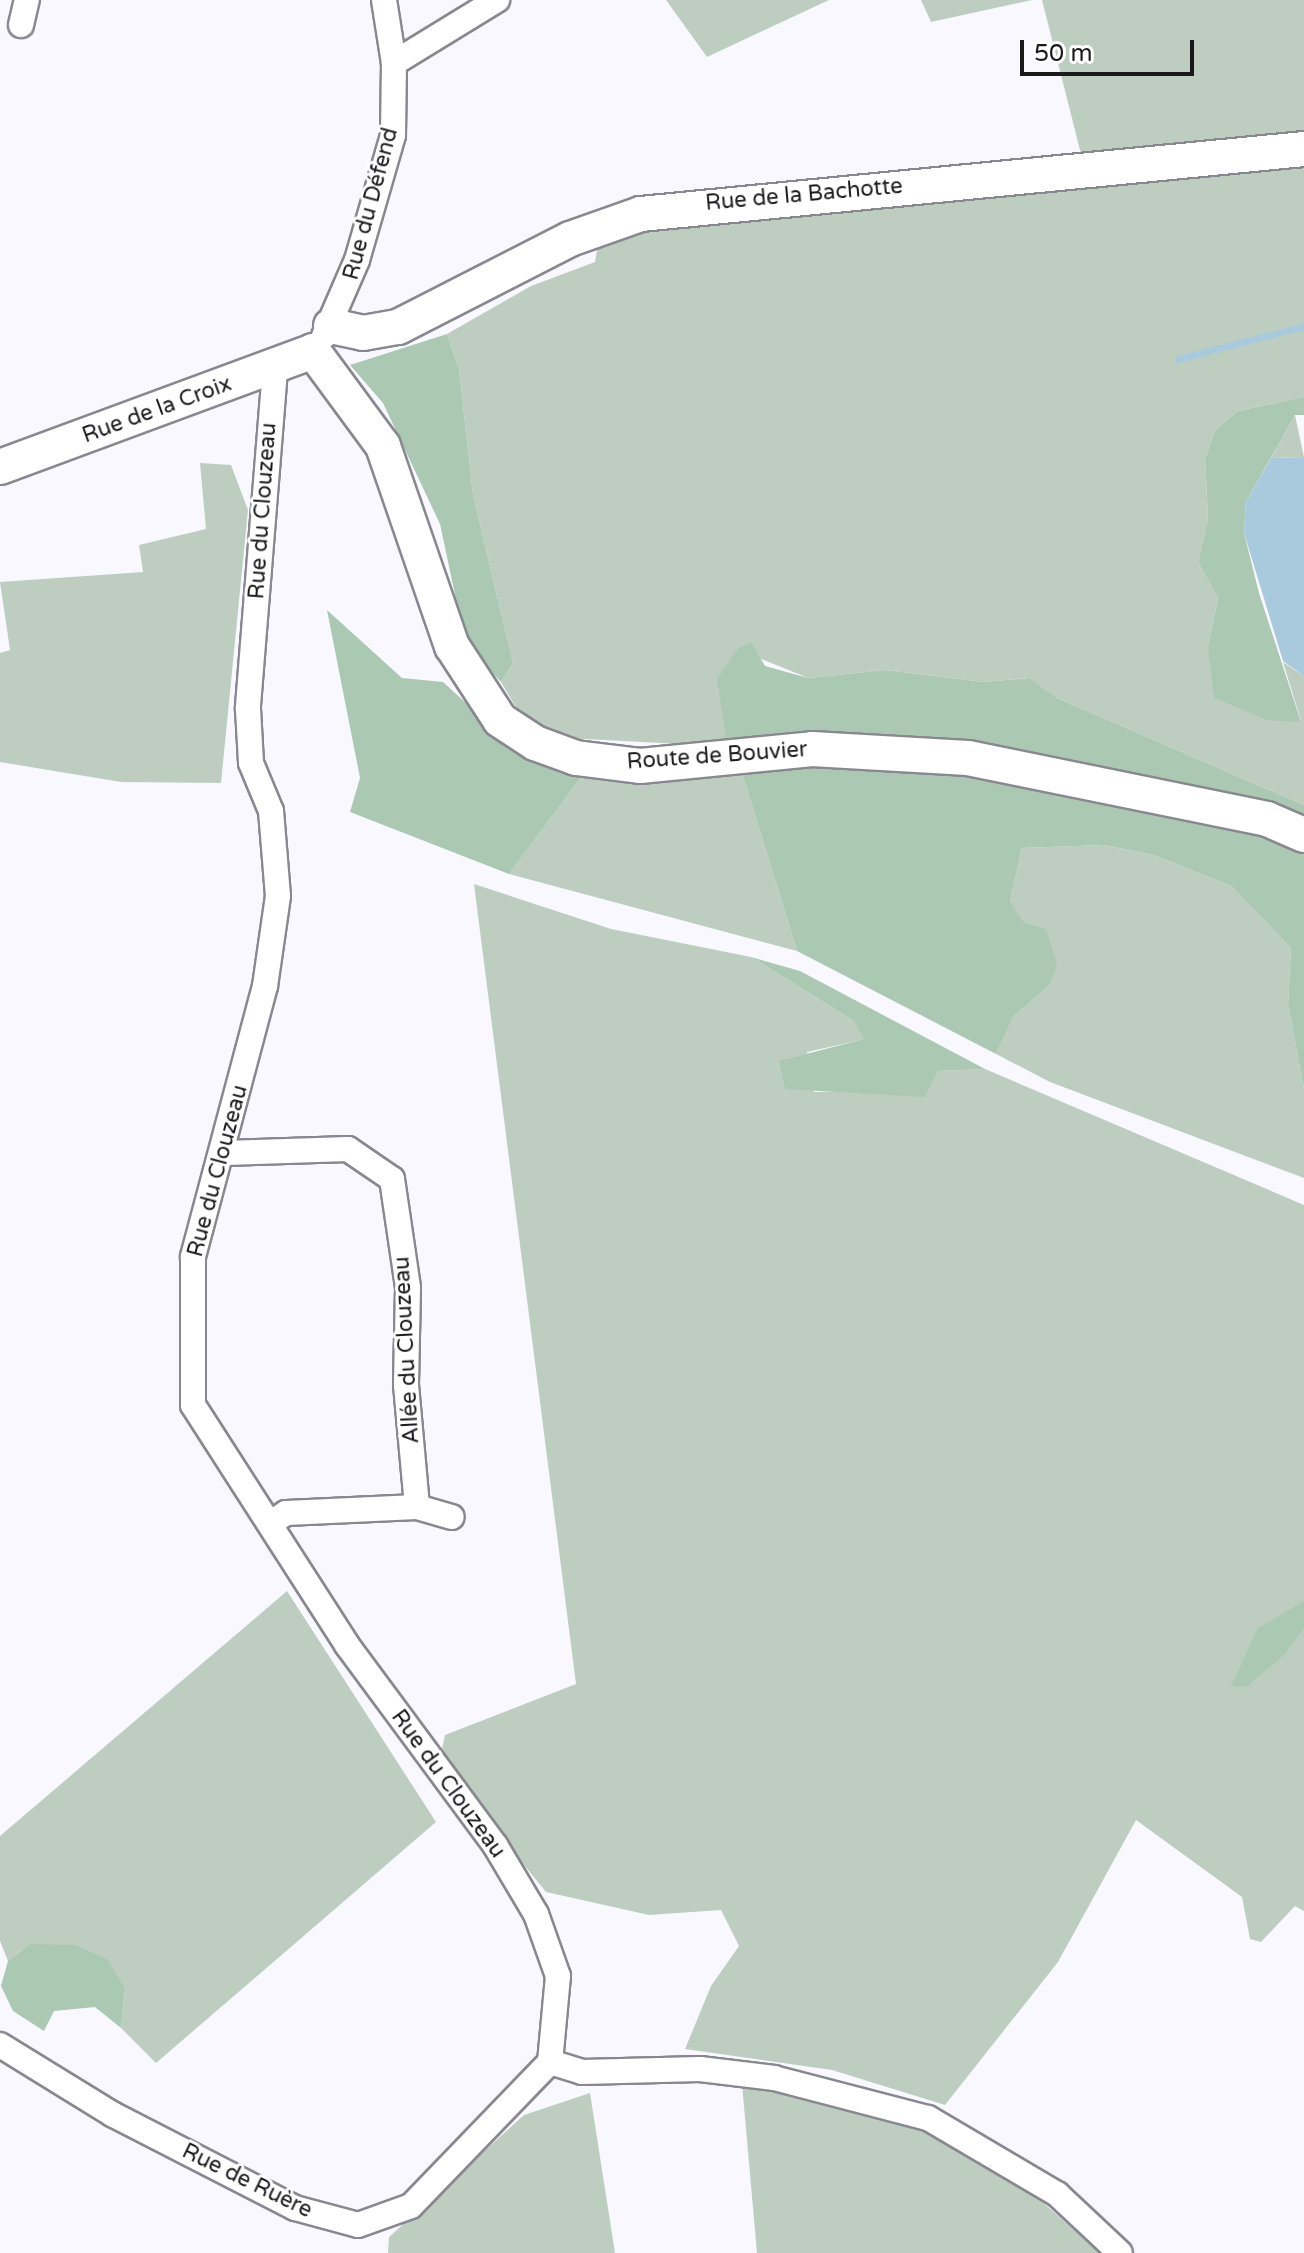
<!DOCTYPE html>
<html>
<head>
<meta charset="utf-8">
<style>
  body { margin:0 }
  #map { position:relative; width:1304px; height:2253px; overflow:hidden; background:#f9f8ff; font-family:"Varela Round",sans-serif }
  div>[style] { position:absolute }
  [style*='--x'] { left:calc(var(--x)*1px); top:calc(var(--y)*1px); width:calc(var(--w)*1px); rotate:calc(var(--a)*1deg) }
  .green>* { inset:0; background:#bdcec1 }
  .forest>* { inset:0; background:#abc8b2 }
  .water>* { inset:0; background:#a9cadd }
  .stream>* { height:7px; margin:-3.5px; padding:0 3.5px; transform-origin:3.5px; border-radius:3.5px; background:#a9cadd }
  .roads { filter:drop-shadow(2px 0 #898890) drop-shadow(-2px 0 #898890) drop-shadow(0 2px #898890) drop-shadow(0 -2px #898890) }
  .street>* { height:24px; margin:-12px; padding:0 12px; transform-origin:12px; border-radius:12px; background:#fff }
  .secondary>* { height:34px; margin:-17px; padding:0 17px; transform-origin:17px; border-radius:17px; background:#fff }
  span { translate:-50% -50%; white-space:nowrap; text-align:center; line-height:1.15; -webkit-text-stroke:6px #fff; paint-order:stroke }
  .street-label { font-size:22px; color:#1a1a1c }
  .scale { position:absolute; left:1020px; top:40px; width:174px; height:36px; box-sizing:border-box; border:4px solid #1a1a1c; border-top:0; padding-left:10px; font-size:24px; line-height:28px; white-space:nowrap; color:#1a1a1c; -webkit-text-stroke:6px #fff; paint-order:stroke }
</style>
</head>
<body>
<div id="map">
  <div class="green">
    <div style="clip-path:polygon(666px 0,829px 0,707px 57px)"></div>
    <div style="clip-path:polygon(921px 0,1032px 0,931px 22px)"></div>
    <div style="clip-path:polygon(1042px 0,1304px 0,1304px 135px,1081px 154px)"></div>
    <div style="clip-path:polygon(1304px 165px,1304px 397px,1238px 411px,1215px 430px,1205px 459px,1208px 519px,1198px 562px,1218px 598px,1208px 646px,1301px 721px,1283px 662px,1304px 676px,1304px 805px,1057px 698px,1028px 678px,984px 682px,885px 670px,808px 678px,737px 649px,728px 669px,727px 742px,679px 744px,566px 738px,532px 726px,514px 704px,501px 682px,513px 663px,473px 495px,459px 369px,447px 334px,531px 286px,595px 262px,598px 244px,648px 227px)"></div>
    <div style="clip-path:polygon(1295px 415px,1304px 457px,1271px 458px)"></div>
    <div style="clip-path:polygon(200px 463px,231px 465px,248px 510px,221px 783px,121px 782px,0 762px,0 653px,10px 650px,0 582px,143px 572px,139px 545px,206px 529px)"></div>
    <div style="clip-path:polygon(586px 771px,632px 780px,742px 773px,797px 951px,509px 874px)"></div>
    <div style="clip-path:polygon(1103px 845px,1154px 855px,1231px 886px,1291px 948px,1288px 1004px,1304px 1089px,1304px 1178px,1050px 1082px,996px 1054px,1014px 1016px,1048px 987px,1010px 901px,1022px 848px)"></div>
    <div style="clip-path:polygon(474px 884px,611px 929px,751px 957px,854px 1021px,865px 1039px,807px 1052px,814px 1092px,864px 1091px,937px 1071px,985px 1069px,1304px 1205px,1304px 1911px,1295px 1906px,1261px 1942px,1250px 1939px,1242px 1897px,1136px 1820px,1058px 1962px,945px 2105px,832px 2070px,685px 2049px,711px 1986px,739px 1946px,721px 1910px,649px 1915px,546px 1892px,507px 1844px,441px 1753px,445px 1735px,576px 1684px)"></div>
    <div style="clip-path:polygon(287px 1591px,436px 1822px,156px 2063px,121px 2028px,125px 1989px,30px 1944px,8px 1961px,0 1941px,0 1836px)"></div>
    <div style="clip-path:polygon(742px 2084px,914px 2125px,1039px 2199px,1100px 2253px,757px 2253px)"></div>
    <div style="clip-path:polygon(590px 2093px,615px 2253px,388px 2253px,389px 2237px,524px 2115px)"></div>
  </div>
  <div class="forest">
    <div style="clip-path:polygon(447px 334px,459px 369px,473px 495px,513px 663px,501px 682px,465px 642px,440px 524px,383px 403px,350px 365px)"></div>
    <div style="clip-path:polygon(1304px 397px,1304px 415px,1295px 415px,1246px 502px,1244px 533px,1259px 593px,1301px 722px,1267px 720px,1214px 698px,1208px 646px,1218px 598px,1198px 562px,1208px 519px,1205px 459px,1215px 430px,1238px 411px)"></div>
    <div style="clip-path:polygon(327px 610px,402px 678px,443px 682px,504px 738px,586px 771px,509px 874px,350px 812px,360px 778px)"></div>
    <div style="clip-path:polygon(751px 642px,765px 666px,808px 678px,885px 670px,984px 682px,1029px 678px,1057px 698px,1304px 805px,1304px 823px,727px 742px,717px 679px,737px 649px)"></div>
    <div style="clip-path:polygon(810px 760px,958px 767px,1266px 833px,1304px 851px,1304px 1089px,1288px 1004px,1291px 948px,1231px 886px,1154px 855px,1103px 845px,1022px 848px,1010px 901px,1024px 923px,1046px 929px,1057px 965px,1048px 987px,1014px 1016px,996px 1054px,797px 951px,742px 773px)"></div>
    <div style="clip-path:polygon(751px 957px,800px 971px,985px 1069px,938px 1071px,925px 1097px,785px 1089px,779px 1061px,864px 1039px,854px 1021px)"></div>
    <div style="clip-path:polygon(1304px 1601px,1304px 1628px,1283px 1656px,1246px 1687px,1231px 1686px,1258px 1628px)"></div>
    <div style="clip-path:polygon(30px 1944px,75px 1945px,108px 1960px,125px 1989px,121px 2028px,95px 2007px,54px 2011px,44px 2031px,13px 2011px,1px 1986px,8px 1961px)"></div>
  </div>
  <div class="water">
    <div style="clip-path:polygon(1304px 457px,1304px 676px,1283px 661px,1244px 533px,1246px 502px,1271px 458px)"></div>
  </div>
  <div class="stream">
    <div style="--x:1178;--y:359;--w:130;--a:-14.7"></div>
  </div>
  <div class="roads">
    <div class="street">
      <div style="--x:21;--y:25;--w:26;--a:-77"></div>
      <div style="--x:394;--y:63;--w:121;--a:-31.5"></div>
      <div style="--x:324;--y:336;--w:83;--a:-66.5"></div>
      <div style="--x:357;--y:260;--w:130;--a:-73.9"></div>
      <div style="--x:393;--y:135;--w:72;--a:-89.2"></div>
      <div style="--x:394;--y:63;--w:64;--a:-99"></div>
      <div style="--x:275;--y:370;--w:340;--a:94.6"></div>
      <div style="--x:248;--y:709;--w:54;--a:86.8"></div>
      <div style="--x:251;--y:763;--w:52;--a:67.4"></div>
      <div style="--x:271;--y:811;--w:85;--a:85.3"></div>
      <div style="--x:278;--y:896;--w:91;--a:98.2"></div>
      <div style="--x:265;--y:986;--w:280;--a:104.9"></div>
      <div style="--x:193;--y:1257;--w:148;--a:90"></div>
      <div style="--x:193;--y:1405;--w:285;--a:57.3"></div>
      <div style="--x:347;--y:1645;--w:249;--a:53.5"></div>
      <div style="--x:495;--y:1845;--w:80;--a:59.3"></div>
      <div style="--x:536;--y:1914;--w:66;--a:70.5"></div>
      <div style="--x:558;--y:1976;--w:86;--a:95.3"></div>
      <div style="--x:225;--y:1153;--w:123;--a:-1.9"></div>
      <div style="--x:348;--y:1149;--w:53;--a:34.3"></div>
      <div style="--x:392;--y:1179;--w:110;--a:81.6"></div>
      <div style="--x:408;--y:1288;--w:97;--a:91.2"></div>
      <div style="--x:406;--y:1385;--w:122;--a:84.8"></div>
      <div style="--x:271;--y:1523;--w:18;--a:-34"></div>
      <div style="--x:286;--y:1513;--w:131;--a:-2.6"></div>
      <div style="--x:417;--y:1507;--w:36;--a:16"></div>
      <div style="--x:0;--y:2045;--w:132;--a:31.6"></div>
      <div style="--x:112;--y:2114;--w:206;--a:27.2"></div>
      <div style="--x:295;--y:2208;--w:65;--a:15.1"></div>
      <div style="--x:358;--y:2225;--w:56;--a:-19.7"></div>
      <div style="--x:411;--y:2206;--w:200;--a:-46"></div>
      <div style="--x:550;--y:2062;--w:34;--a:17"></div>
      <div style="--x:582;--y:2072;--w:118;--a:-1.5"></div>
      <div style="--x:700;--y:2069;--w:75;--a:6.9"></div>
      <div style="--x:774;--y:2078;--w:159;--a:14.6"></div>
      <div style="--x:928;--y:2118;--w:150;--a:30.5"></div>
      <div style="--x:1057;--y:2194;--w:86;--a:43.1"></div>
    </div>
    <div class="secondary">
      <div style="--x:331;--y:326;--w:33;--a:12"></div>
      <div style="--x:363;--y:333;--w:36;--a:-10"></div>
      <div style="--x:398;--y:327;--w:193;--a:-27.1"></div>
      <div style="--x:570;--y:239;--w:75;--a:-19.4"></div>
      <div style="--x:641;--y:214;--w:666;--a:-5.6"></div>
      <div style="--x:0;--y:467;--w:334;--a:-20.3"></div>
      <div style="--x:313;--y:351;--w:118;--a:53.6"></div>
      <div style="--x:383;--y:446;--w:212;--a:71"></div>
      <div style="--x:452;--y:646;--w:88;--a:57"></div>
      <div style="--x:500;--y:720;--w:42;--a:33.3"></div>
      <div style="--x:535;--y:743;--w:44;--a:20.1"></div>
      <div style="--x:576;--y:758;--w:64;--a:7.1"></div>
      <div style="--x:640;--y:766;--w:173;--a:-5.6"></div>
      <div style="--x:812;--y:749;--w:156;--a:3.3"></div>
      <div style="--x:968;--y:758;--w:305;--a:11.5"></div>
      <div style="--x:1267;--y:819;--w:40;--a:23.4"></div>
    </div>
  </div>
  <div class="street-label">
    <span style="left:804px;top:195px;rotate:-5deg">Rue de la Bachotte</span>
    <span style="left:371px;top:204px;rotate:-75deg">Rue du Défend</span>
    <span style="left:157px;top:410px;rotate:-20deg">Rue de la Croix</span>
    <span style="left:263px;top:511px;rotate:-86deg">Rue du Clouzeau</span>
    <span style="left:717px;top:756px;rotate:-4deg">Route de Bouvier</span>
    <span style="left:218px;top:1171px;rotate:-75deg">Rue du Clouzeau</span>
    <span style="left:407px;top:1350px;rotate:-93deg">Allée du Clouzeau</span>
    <span style="left:448px;top:1784px;rotate:54deg">Rue du Clouzeau</span>
    <span style="left:247px;top:2181px;rotate:26deg">Rue de Ruère</span>
  </div>
  <div class="scale">50 m</div>
</div>
</body>
</html>
